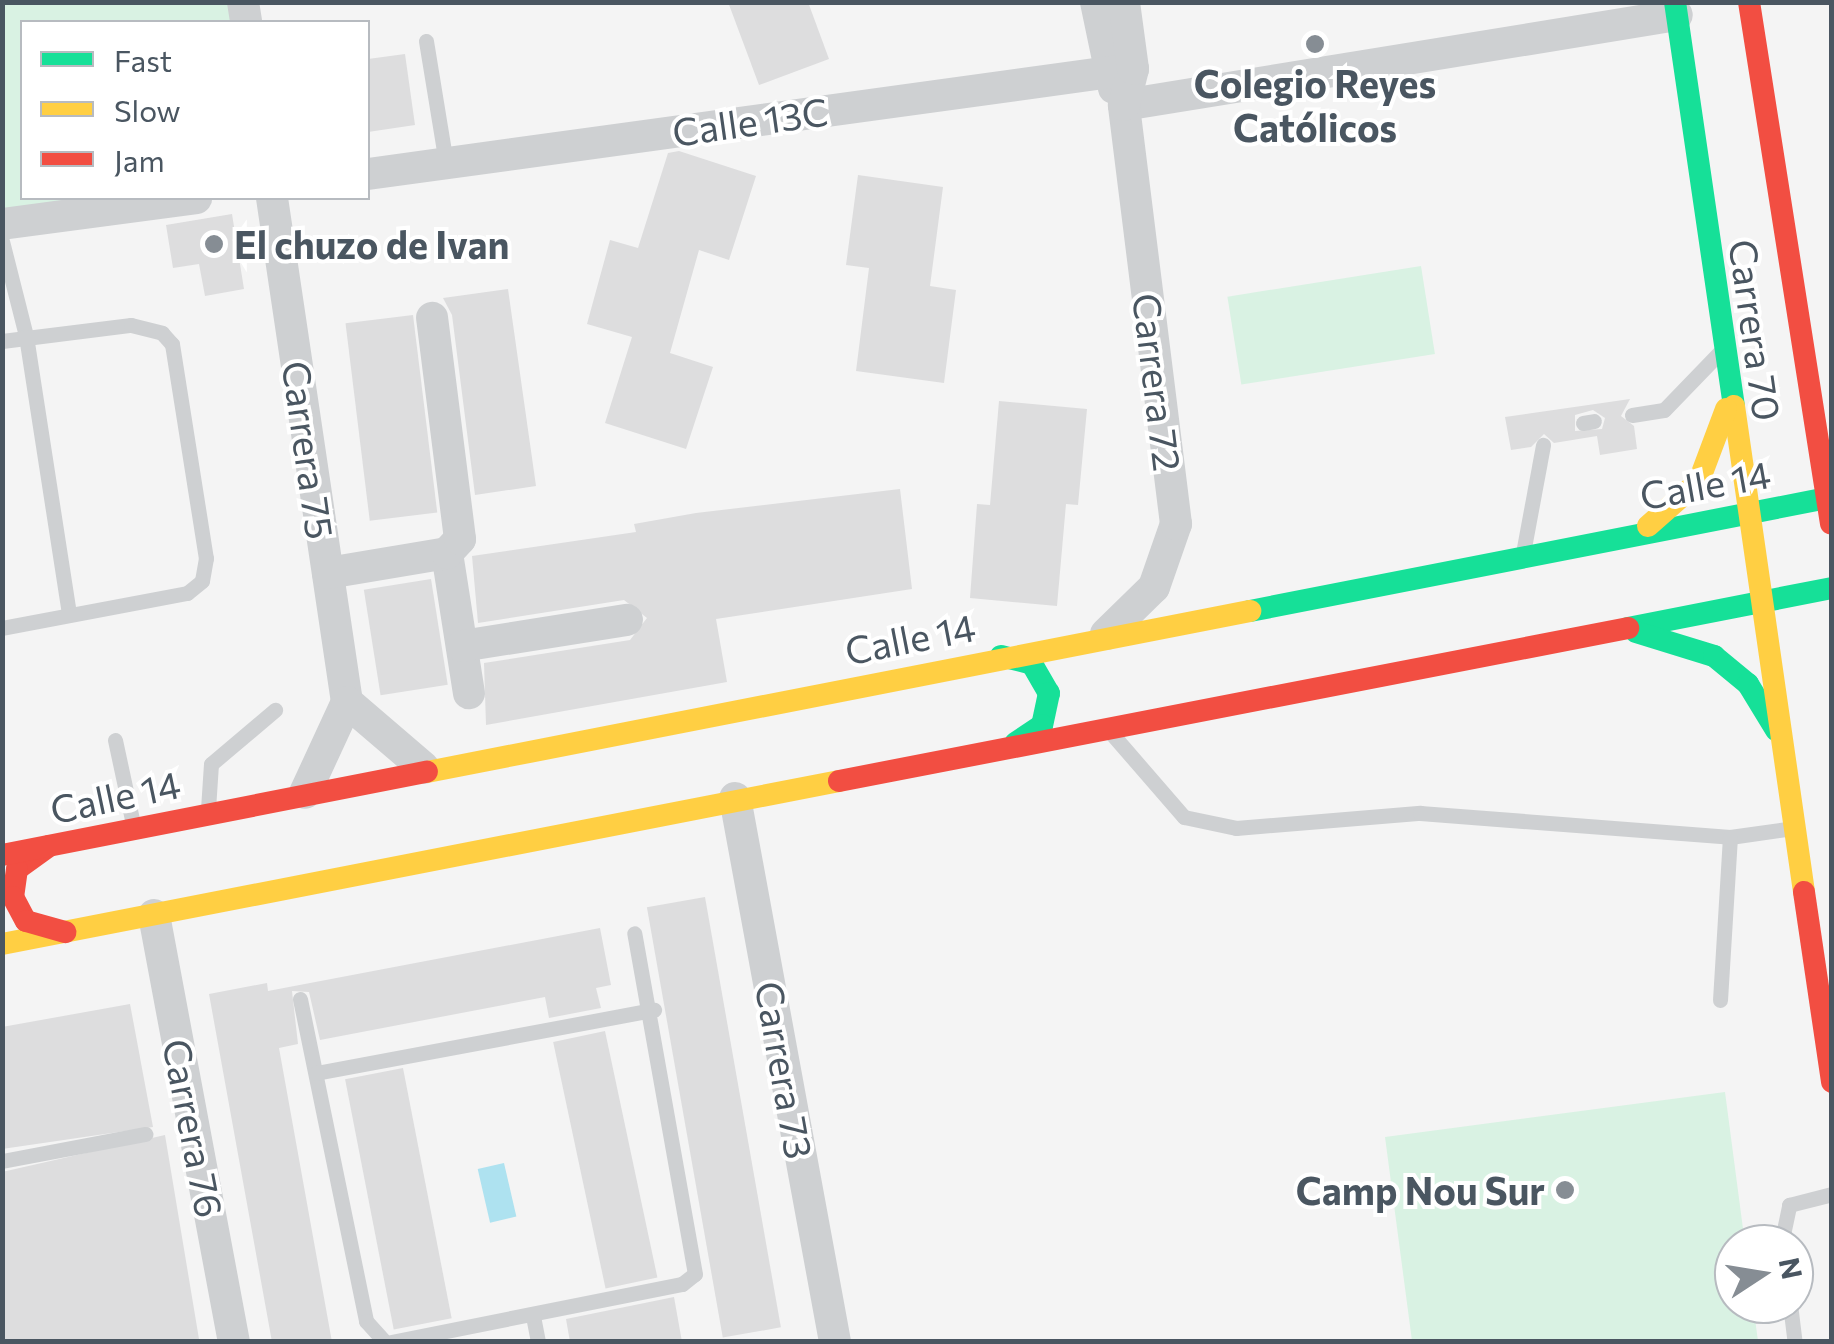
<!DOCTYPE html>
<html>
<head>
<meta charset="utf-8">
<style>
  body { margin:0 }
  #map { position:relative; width:1834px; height:1344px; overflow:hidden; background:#f4f4f4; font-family:Commissioner,sans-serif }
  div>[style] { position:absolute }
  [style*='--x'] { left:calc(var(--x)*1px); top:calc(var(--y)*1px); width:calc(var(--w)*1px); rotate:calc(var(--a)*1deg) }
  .green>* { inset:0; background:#d9f2e3; transform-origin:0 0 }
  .water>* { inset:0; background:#aee2f0; transform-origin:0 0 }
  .building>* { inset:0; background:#ddddde; transform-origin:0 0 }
  .lane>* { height:15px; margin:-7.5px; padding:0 7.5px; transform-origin:7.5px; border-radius:7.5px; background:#ced0d2 }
  .street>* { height:32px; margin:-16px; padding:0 16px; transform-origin:16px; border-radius:16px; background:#ced0d2 }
  .fast>* { height:22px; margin:-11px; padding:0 11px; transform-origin:11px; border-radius:11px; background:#16e098 }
  .slow>* { height:22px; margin:-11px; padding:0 11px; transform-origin:11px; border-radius:11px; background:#ffcf43 }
  .jam>* { height:22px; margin:-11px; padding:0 11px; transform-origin:11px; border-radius:11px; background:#f24e42 }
  .dots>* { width:28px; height:28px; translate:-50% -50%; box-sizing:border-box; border:5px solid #fff; border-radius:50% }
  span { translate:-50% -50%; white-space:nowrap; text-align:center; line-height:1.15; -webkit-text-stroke:8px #fff; paint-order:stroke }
  .poi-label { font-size:38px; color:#4a5661; font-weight:700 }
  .left { translate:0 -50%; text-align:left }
  .right { translate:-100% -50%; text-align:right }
  .street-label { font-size:38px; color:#4a5661 }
  .frame { position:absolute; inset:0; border:5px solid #4a5661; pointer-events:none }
  .legend { position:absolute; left:20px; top:20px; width:350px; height:180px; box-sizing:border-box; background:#fff; border:2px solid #b7bbc0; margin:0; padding:12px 18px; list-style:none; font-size:30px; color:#4a5661 }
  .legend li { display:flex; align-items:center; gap:20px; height:50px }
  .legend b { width:50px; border:2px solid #b7bbc0 }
  .north { position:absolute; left:1714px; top:1224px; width:100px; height:100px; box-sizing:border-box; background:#fff; border:2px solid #b7bbc0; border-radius:50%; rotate:78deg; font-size:28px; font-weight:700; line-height:40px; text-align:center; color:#4a5661 }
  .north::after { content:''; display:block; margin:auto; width:35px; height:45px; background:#868d94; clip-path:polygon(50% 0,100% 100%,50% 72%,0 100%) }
</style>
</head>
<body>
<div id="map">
  <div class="green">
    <div style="clip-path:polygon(2px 3px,243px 3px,246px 22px,22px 22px,22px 198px,196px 198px,3px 224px)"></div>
    <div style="left:1421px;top:266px;width:89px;height:196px;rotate:81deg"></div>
    <div style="clip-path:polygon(1725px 1092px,1745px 1244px,1734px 1244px,1734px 1304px,1753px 1304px,1758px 1341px,1412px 1341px,1385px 1137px)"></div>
  </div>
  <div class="water">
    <div style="left:504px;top:1163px;width:55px;height:27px;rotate:77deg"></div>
  </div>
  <div class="building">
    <div style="clip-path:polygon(728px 2px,808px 2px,829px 59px,759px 85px)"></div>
    <div style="clip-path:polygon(405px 54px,415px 125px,368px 132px,368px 59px)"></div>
    <div style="clip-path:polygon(679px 151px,756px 176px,729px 260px,699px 250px,670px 353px,713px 367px,686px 449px,605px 423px,632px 337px,587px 324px,610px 240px,638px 248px,668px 153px)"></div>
    <div style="clip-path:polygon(858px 175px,943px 187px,930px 286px,956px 290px,944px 383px,856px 371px,869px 268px,846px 265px)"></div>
    <div style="clip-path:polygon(232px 214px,244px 289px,205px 296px,199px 264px,173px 268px,166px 225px)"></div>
    <div style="clip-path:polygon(508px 289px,536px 486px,475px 495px,452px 315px,443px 298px)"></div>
    <div style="left:413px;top:315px;width:199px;height:68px;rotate:83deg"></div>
    <div style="clip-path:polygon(evenodd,1630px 399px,1621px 416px,1634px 426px,1637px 449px,1600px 455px,1597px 436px,1554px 443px,1544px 434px,1531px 447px,1511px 450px,1505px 417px,1630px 399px,1593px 410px,1605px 418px,1602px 429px,1575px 431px,1575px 415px,1593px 410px)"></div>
    <div style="clip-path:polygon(999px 401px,1087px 409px,1078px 505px,1066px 504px,1057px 606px,970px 598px,977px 504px,990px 505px)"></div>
    <div style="clip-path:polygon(900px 489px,912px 589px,716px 619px,727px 682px,486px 725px,484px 663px,630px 640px,647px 618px,624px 600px,478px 623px,472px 556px,636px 532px,634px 524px,696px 513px)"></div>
    <div style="left:431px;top:579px;width:107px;height:68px;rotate:81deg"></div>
    <div style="left:705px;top:897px;width:437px;height:59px;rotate:80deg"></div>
    <div style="clip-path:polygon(600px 928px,611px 985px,596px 988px,601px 1008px,549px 1018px,545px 997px,320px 1040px,309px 992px,292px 991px,298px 1044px,279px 1048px,332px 1342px,272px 1342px,209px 994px,267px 983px,268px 991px)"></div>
    <div style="clip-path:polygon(130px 1004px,153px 1127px,2px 1149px,2px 1027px)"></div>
    <div style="left:605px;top:1031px;width:252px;height:53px;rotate:78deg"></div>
    <div style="left:403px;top:1068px;width:255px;height:59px;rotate:79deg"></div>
    <div style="clip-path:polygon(165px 1135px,199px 1339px,2px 1342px,2px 1172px)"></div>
    <div style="clip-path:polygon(674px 1297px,682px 1342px,570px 1342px,566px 1319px)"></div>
  </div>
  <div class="lane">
    <div style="--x:426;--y:41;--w:124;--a:80.7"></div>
    <div style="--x:2;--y:241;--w:98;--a:75.8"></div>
    <div style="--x:26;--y:336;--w:280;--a:81.2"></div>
    <div style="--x:2;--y:341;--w:130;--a:-7.1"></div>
    <div style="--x:131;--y:325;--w:32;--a:14"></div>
    <div style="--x:162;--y:333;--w:15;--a:48"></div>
    <div style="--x:172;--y:344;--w:217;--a:81"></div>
    <div style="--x:206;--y:558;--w:23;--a:100"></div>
    <div style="--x:202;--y:581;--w:19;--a:141"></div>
    <div style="--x:187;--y:593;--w:188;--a:169.3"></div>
    <div style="--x:1632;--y:415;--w:32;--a:-9"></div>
    <div style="--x:1664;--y:410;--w:81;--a:-46"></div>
    <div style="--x:1583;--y:423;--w:11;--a:-10"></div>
    <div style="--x:1523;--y:553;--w:110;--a:-79.5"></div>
    <div style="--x:1112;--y:734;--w:110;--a:49.1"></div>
    <div style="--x:1184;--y:817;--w:53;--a:11.9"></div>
    <div style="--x:1236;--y:828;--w:185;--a:-4.7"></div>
    <div style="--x:1420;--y:813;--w:311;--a:4.4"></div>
    <div style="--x:1730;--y:837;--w:64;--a:-8.1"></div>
    <div style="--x:115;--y:740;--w:86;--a:77.9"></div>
    <div style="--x:208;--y:809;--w:45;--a:-86.2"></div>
    <div style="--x:211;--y:764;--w:84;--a:-40.2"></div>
    <div style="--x:300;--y:999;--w:329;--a:78.4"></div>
    <div style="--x:366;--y:1321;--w:28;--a:48"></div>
    <div style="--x:1720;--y:1000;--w:163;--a:-86.5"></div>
    <div style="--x:316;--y:1073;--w:344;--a:-10.6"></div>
    <div style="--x:2;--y:1161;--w:146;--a:-10.7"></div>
    <div style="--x:1781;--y:1244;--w:40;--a:-78"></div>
    <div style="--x:1789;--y:1205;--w:44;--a:-14.3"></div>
    <div style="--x:1790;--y:1304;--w:38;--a:83"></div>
    <div style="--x:533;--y:1316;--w:26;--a:79"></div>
    <div style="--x:391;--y:1342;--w:297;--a:-11.3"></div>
    <div style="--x:682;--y:1284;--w:16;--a:-38"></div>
    <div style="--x:695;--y:1274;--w:346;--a:-100.1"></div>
  </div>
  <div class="street">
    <div style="--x:243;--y:2;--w:20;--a:81"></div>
    <div style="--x:1096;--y:2;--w:88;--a:78.2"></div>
    <div style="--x:1124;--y:105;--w:560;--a:-9.24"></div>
    <div style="--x:368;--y:174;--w:772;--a:-7.82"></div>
    <div style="--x:272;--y:198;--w:510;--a:81.54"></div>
    <div style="--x:347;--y:702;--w:100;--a:114.8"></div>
    <div style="--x:2;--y:224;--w:196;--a:-7.6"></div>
    <div style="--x:447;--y:553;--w:142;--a:81.1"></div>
    <div style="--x:328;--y:573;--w:121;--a:-9.5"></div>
    <div style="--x:447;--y:553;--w:19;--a:-47"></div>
    <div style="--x:460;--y:539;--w:223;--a:-97.2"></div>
    <div style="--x:1106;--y:634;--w:67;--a:-44.4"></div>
    <div style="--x:1154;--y:587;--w:67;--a:-70.8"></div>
    <div style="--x:1176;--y:524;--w:422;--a:-97.1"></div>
    <div style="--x:1124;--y:105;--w:37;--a:-76"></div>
    <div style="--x:1133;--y:69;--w:68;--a:-97.7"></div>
    <div style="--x:462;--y:646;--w:167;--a:-9"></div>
    <div style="--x:347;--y:702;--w:101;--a:40.6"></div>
    <div style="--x:735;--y:798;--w:553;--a:79.58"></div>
    <div style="--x:154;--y:915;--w:434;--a:79.4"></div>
  </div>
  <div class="fast">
    <div style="--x:1675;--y:2;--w:408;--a:81.7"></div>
    <div style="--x:1250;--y:611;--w:593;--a:-11.08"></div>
    <div style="--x:1628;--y:628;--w:208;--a:-11.1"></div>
    <div style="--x:1636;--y:632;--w:82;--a:17.1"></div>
    <div style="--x:1714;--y:656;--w:44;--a:39.5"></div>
    <div style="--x:1748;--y:684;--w:54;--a:58.7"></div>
    <div style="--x:1001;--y:656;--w:32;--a:14"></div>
    <div style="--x:1032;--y:664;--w:34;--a:60"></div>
    <div style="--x:1049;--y:693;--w:33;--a:102"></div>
    <div style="--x:1042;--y:725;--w:32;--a:146"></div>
  </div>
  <div class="slow">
    <div style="--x:1734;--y:406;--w:491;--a:81.8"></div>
    <div style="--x:1648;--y:526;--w:68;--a:-41.4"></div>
    <div style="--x:1699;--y:481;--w:77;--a:-69.4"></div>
    <div style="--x:427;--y:772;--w:839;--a:-11.07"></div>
    <div style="--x:2;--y:944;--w:853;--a:-11.02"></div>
  </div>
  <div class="jam">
    <div style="--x:1749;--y:2;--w:528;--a:81.07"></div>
    <div style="--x:839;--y:781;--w:804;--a:-10.97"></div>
    <div style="--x:49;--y:846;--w:39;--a:144"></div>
    <div style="--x:17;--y:869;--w:28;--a:98"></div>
    <div style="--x:13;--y:897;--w:27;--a:62"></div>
    <div style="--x:26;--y:921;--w:41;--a:15.8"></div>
    <div style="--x:2;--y:855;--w:433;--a:-11.1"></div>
    <div style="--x:1804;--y:892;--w:192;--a:81.6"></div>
  </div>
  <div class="dots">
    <div style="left:1315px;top:44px;background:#868d94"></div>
    <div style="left:214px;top:244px;background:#868d94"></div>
    <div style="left:1565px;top:1190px;background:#868d94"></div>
  </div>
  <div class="poi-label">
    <span style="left:1315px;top:105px">Colegio Reyes<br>Católicos</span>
    <span class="left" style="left:234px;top:244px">El chuzo de Ivan</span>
    <span class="right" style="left:1545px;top:1190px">Camp Nou Sur</span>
  </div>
  <div class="street-label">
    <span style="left:750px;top:121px;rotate:-8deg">Calle 13C</span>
    <span style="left:1756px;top:330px;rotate:82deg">Carrera 70</span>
    <span style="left:1158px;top:382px;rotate:83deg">Carrera 72</span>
    <span style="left:309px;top:450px;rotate:82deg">Carrera 75</span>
    <span style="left:1705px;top:484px;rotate:-10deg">Calle 14</span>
    <span style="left:910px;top:638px;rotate:-11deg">Calle 14</span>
    <span style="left:115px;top:796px;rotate:-12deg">Calle 14</span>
    <span style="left:785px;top:1070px;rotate:80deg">Carrera 73</span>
    <span style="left:194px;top:1128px;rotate:79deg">Carrera 76</span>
  </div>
  <div class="frame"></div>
  <ul class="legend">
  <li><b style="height:12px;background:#16e098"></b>Fast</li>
  <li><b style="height:12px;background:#ffcf43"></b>Slow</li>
  <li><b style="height:12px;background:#f24e42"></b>Jam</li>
  </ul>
  <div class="north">N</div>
</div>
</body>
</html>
